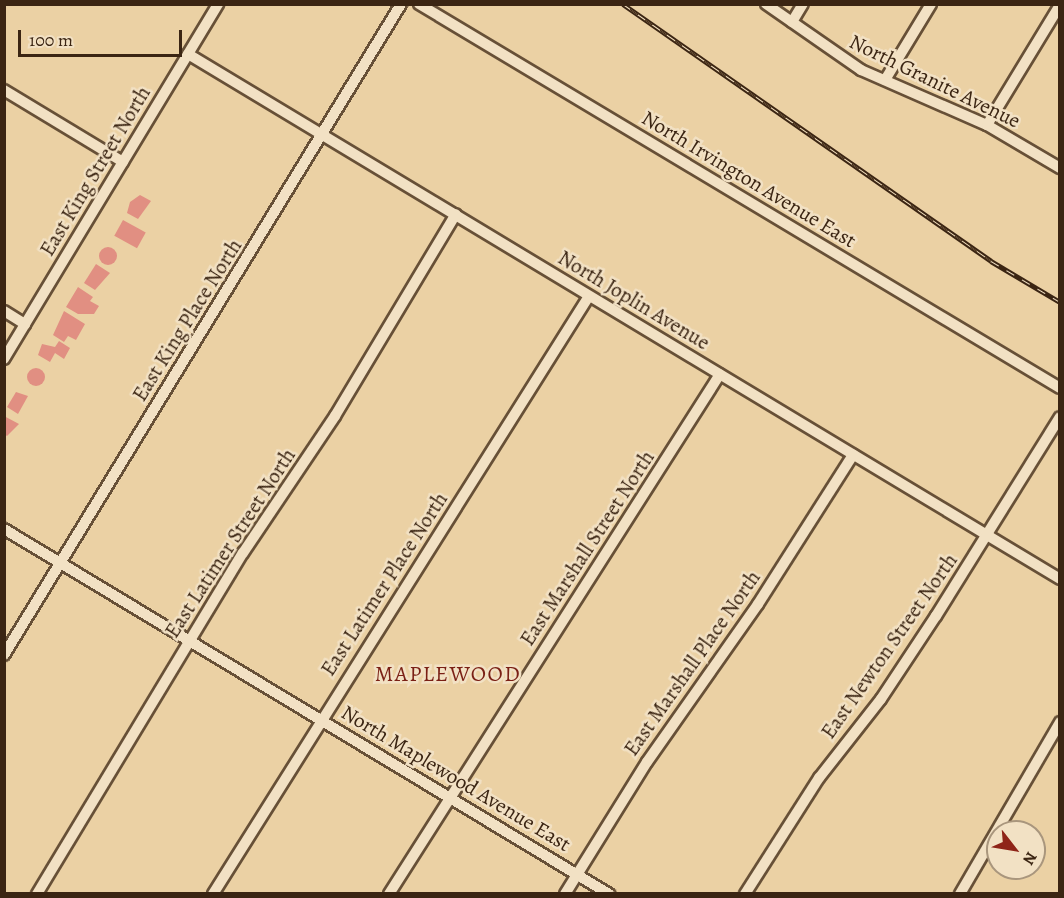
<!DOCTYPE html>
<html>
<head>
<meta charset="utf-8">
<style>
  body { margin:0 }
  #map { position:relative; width:1064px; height:898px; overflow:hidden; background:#ebd1a4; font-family:Alegreya,serif }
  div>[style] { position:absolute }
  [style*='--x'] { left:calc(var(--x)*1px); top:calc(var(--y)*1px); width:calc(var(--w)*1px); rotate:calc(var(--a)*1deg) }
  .building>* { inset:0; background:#e18f82; transform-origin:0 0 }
  .round { border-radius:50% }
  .roads { filter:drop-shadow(2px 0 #675037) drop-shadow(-2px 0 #675037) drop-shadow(0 2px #675037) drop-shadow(0 -2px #675037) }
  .minor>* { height:10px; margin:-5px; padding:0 5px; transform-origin:5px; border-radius:5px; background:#f2e1c4 }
  .rail>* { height:5px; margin-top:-2.5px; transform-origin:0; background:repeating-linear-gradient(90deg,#f2e1c4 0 9px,#3b2513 0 18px); box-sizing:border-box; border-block:2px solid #3b2513 }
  span { translate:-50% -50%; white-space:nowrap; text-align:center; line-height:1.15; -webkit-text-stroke:5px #f2e1c4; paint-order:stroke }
  .street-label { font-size:21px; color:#3b2513 }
  .neighbourhood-label { font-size:22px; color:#7a1f14; letter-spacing:1.5px }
  .frame { position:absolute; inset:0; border:6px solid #3b2513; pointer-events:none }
  .north { position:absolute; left:986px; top:820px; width:60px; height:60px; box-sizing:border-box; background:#f2e1c4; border:2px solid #a9967d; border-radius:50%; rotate:121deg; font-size:16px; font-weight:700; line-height:24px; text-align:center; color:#3b2513 }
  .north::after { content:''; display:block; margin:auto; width:21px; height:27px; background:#8f2418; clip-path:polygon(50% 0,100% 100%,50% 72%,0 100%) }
  .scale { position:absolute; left:18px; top:30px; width:164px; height:27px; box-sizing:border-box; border:3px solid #3b2513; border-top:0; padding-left:8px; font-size:18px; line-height:21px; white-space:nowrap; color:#3b2513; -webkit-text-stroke:4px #f2e1c4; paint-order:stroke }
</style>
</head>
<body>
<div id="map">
  <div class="building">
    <div style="clip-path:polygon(140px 195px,151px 201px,138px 219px,127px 213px,130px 202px)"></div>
    <div style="left:123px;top:220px;width:26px;height:18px;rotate:29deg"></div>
    <div class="round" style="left:99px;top:247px;width:18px;height:18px"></div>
    <div style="clip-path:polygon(96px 264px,110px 273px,95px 290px,84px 283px)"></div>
    <div style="clip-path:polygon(78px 287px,93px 297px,90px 301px,99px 306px,94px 314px,78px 314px,66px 307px)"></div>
    <div style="clip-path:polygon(64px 311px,85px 324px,76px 340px,68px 336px,64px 342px,53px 335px)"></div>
    <div style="clip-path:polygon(59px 341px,70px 348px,64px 359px,55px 353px,50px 362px,38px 355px,42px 344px,55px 347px)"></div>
    <div class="round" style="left:27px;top:368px;width:18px;height:18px"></div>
    <div style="clip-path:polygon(16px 392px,28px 396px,18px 414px,7px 407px)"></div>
    <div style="clip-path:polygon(4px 416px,19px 424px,7px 436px,4px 434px)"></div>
  </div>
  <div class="roads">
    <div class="minor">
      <div style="--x:419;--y:4;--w:747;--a:30.92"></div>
      <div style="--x:766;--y:4;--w:116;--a:34.8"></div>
      <div style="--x:861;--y:70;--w:137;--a:23.6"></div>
      <div style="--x:987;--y:125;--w:85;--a:30.5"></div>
      <div style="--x:792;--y:22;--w:21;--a:-59"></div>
      <div style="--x:188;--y:54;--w:1018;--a:31.05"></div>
      <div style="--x:885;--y:80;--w:89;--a:-58.8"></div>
      <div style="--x:4;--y:90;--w:139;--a:31.2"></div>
      <div style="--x:987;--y:125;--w:140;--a:-58.7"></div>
      <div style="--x:4;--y:311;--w:25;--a:32"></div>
      <div style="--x:4;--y:359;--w:415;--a:-58.9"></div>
      <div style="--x:4;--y:529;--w:707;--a:31.1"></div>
      <div style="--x:4;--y:655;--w:763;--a:-58.62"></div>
      <div style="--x:37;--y:894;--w:398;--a:-58.9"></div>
      <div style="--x:243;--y:553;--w:165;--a:-56.1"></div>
      <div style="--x:335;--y:416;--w:235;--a:-59.1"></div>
      <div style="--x:213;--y:894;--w:706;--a:-57.84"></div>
      <div style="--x:389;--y:894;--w:616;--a:-57.52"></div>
      <div style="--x:565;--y:894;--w:155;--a:-58.2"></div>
      <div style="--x:647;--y:762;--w:193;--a:-54.9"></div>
      <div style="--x:758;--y:604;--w:177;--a:-57.5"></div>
      <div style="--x:745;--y:894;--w:138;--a:-57.5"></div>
      <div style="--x:819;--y:778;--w:100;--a:-51.9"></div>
      <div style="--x:881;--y:699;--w:100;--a:-56.5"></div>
      <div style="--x:936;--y:616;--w:234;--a:-58.1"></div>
      <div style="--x:960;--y:894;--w:199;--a:-59.8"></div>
    </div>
  </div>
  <div class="rail">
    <div style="--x:623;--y:4;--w:449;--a:34.9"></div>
    <div style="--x:991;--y:261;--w:80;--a:30.7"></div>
  </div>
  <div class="street-label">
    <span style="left:935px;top:81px;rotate:26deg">North Granite Avenue</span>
    <span style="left:95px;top:171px;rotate:-59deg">East King Street North</span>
    <span style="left:749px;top:179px;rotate:31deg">North Irvington Avenue East</span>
    <span style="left:634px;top:300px;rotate:31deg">North Joplin Avenue</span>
    <span style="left:187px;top:320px;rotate:-58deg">East King Place North</span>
    <span style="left:230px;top:543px;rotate:-57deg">East Latimer Street North</span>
    <span style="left:587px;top:548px;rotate:-57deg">East Marshall Street North</span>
    <span style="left:384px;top:584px;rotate:-57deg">East Latimer Place North</span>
    <span style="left:889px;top:646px;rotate:-55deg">East Newton Street North</span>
    <span style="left:692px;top:663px;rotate:-55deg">East Marshall Place North</span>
    <span style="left:456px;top:778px;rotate:31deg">North Maplewood Avenue East</span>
  </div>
  <div class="neighbourhood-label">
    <span style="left:448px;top:675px">MAPLEWOOD</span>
  </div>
  <div class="frame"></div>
  <div class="north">N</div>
  <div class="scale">100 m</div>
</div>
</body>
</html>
